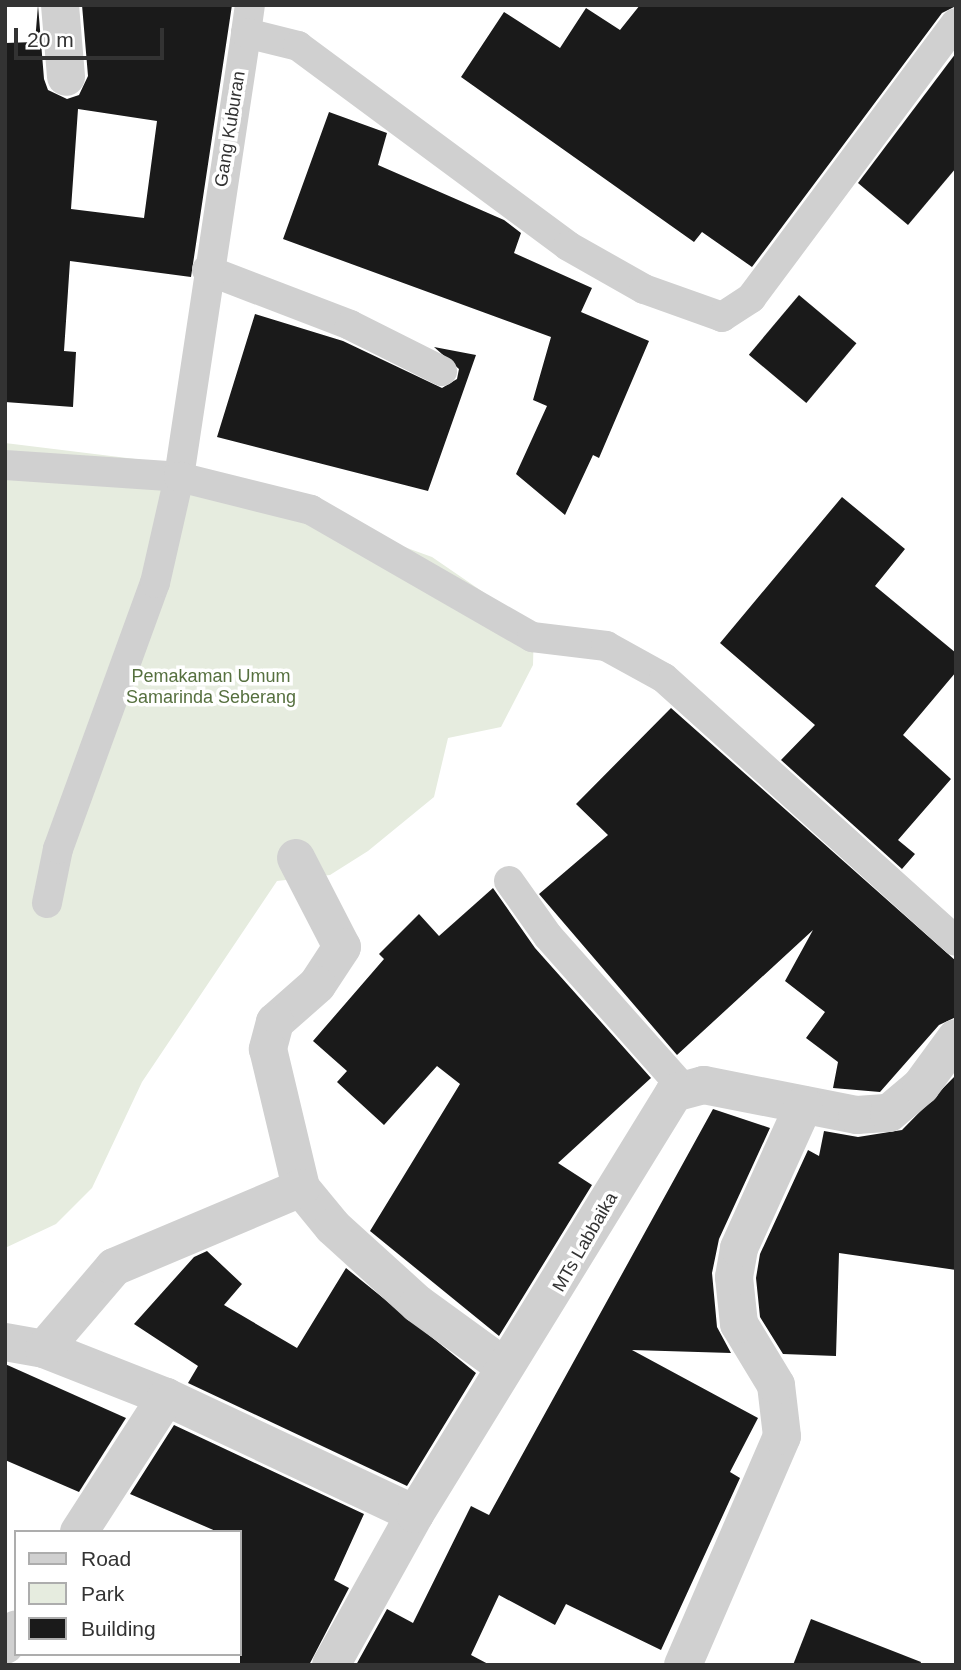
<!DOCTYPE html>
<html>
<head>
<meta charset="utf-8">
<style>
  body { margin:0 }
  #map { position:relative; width:961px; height:1670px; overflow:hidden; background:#fff; font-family:Arial,sans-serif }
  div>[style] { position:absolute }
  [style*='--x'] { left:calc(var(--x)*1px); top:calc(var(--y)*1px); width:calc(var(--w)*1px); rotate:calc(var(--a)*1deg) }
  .green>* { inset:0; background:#e6ecdf }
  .building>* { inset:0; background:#1a1a1a; transform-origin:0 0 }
  .lane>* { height:30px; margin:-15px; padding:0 15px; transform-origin:15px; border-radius:15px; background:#d0d0d0 }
  .street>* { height:38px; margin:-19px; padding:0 19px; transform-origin:19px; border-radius:19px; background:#d0d0d0 }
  span { translate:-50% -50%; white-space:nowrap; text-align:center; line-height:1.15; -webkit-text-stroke:7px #fff; paint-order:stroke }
  .street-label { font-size:18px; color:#333 }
  .park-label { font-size:18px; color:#56703f }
  .frame { position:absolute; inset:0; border:7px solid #333; pointer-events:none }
  .legend { position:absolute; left:14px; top:1530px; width:228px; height:126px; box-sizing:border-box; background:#fff; border:2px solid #adadad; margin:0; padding:9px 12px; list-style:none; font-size:21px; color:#333 }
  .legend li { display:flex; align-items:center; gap:14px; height:35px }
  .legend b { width:35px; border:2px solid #adadad }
  .scale { position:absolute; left:14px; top:28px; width:150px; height:32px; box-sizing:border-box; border:4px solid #333; border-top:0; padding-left:9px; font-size:21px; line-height:24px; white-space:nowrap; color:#333; -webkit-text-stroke:5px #fff; paint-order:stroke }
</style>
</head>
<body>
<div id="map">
  <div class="green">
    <div style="clip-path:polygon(5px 443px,176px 464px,432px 557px,534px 627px,533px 665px,501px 727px,448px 738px,434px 797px,368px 851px,330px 875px,277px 881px,142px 1082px,92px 1188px,56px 1224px,5px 1248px)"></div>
  </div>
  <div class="building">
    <div style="clip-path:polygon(evenodd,38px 5px,44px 79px,48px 90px,67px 99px,79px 95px,88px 76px,82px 5px,232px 5px,191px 277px,70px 261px,64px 351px,76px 352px,73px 407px,5px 402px,5px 43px,35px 42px,38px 5px,78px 109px,157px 121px,144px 218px,71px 209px,78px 109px)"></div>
    <div style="clip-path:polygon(640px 5px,956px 5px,956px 6px,942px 13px,752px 267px,702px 232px,694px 242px,461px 77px,504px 12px,560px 48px,586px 8px,620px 30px)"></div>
    <div style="clip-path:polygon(956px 53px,956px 168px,908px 225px,858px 183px)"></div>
    <div style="clip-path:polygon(329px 112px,387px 133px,378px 165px,504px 220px,521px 233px,514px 253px,592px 288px,581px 312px,649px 341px,599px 458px,593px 455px,565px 515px,516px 474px,547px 406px,533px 400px,551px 337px,283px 239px)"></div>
    <div style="left:799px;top:295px;width:75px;height:78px;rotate:40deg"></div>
    <div style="clip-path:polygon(255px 314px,343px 341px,442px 388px,457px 379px,459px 369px,434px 347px,476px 355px,428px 491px,217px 437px)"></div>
    <div style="clip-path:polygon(842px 497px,905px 549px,875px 586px,956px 653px,956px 672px,903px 735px,951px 779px,898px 840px,915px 854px,902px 869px,781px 760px,815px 725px,720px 643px)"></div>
    <div style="clip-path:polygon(671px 708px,956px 961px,956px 1017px,939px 1025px,880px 1092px,833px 1088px,838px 1062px,806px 1038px,825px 1012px,785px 981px,813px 930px,677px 1055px,539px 894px,608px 835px,576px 804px)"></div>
    <div style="clip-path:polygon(493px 888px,535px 948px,651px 1078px,558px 1163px,592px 1185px,499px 1336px,370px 1231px,460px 1084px,437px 1066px,384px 1125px,337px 1082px,347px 1071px,313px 1041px,384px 959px,379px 954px,419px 914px,439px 936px)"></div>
    <div style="clip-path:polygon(956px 1075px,956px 1270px,839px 1253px,836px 1356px,783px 1354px,760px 1317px,756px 1278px,760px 1254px,808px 1150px,819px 1156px,824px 1131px,858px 1137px,902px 1130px)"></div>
    <div style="clip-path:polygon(713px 1109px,770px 1128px,719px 1239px,712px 1273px,717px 1327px,731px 1353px,632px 1350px,758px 1418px,730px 1472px,740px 1478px,661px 1650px,566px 1604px,555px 1625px,499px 1595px,471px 1655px,490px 1665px,356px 1665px,387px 1609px,413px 1623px,471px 1506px,489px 1515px)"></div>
    <div style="clip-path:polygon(207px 1251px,242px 1284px,224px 1305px,297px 1348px,346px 1268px,476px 1373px,407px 1486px,188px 1383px,198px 1366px,134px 1324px,194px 1257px)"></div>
    <div style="clip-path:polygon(5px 1364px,126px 1418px,79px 1492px,5px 1460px)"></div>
    <div style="clip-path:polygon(174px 1425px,364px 1514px,334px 1580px,349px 1588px,309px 1665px,240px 1665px,240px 1532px,218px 1532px,130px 1494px)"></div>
    <div style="clip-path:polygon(811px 1619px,921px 1662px,920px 1665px,793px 1665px)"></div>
  </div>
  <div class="lane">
    <div style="--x:246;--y:33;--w:28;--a:-82"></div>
    <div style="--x:207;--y:270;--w:153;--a:21"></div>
    <div style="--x:350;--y:325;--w:103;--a:26.6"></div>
    <div style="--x:5;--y:465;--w:174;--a:3.9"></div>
    <div style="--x:179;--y:477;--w:449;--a:-81.4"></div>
    <div style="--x:246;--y:33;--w:54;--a:14"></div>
    <div style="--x:298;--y:46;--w:336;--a:36.5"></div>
    <div style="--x:568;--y:246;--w:87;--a:29.5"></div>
    <div style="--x:644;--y:289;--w:83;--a:19.7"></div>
    <div style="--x:722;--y:317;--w:35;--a:-33"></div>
    <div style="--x:751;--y:298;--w:343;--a:-53.3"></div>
    <div style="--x:509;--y:881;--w:67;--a:54.7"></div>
    <div style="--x:548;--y:936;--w:205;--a:48.4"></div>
    <div style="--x:47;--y:903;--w:55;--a:-78.5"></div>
    <div style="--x:58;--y:849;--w:283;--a:-70"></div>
    <div style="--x:155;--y:583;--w:109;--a:-77.2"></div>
    <div style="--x:179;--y:477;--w:136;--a:14"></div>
    <div style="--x:311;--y:510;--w:255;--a:29.9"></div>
    <div style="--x:532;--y:637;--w:75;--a:6.9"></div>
    <div style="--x:606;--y:646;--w:66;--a:28.9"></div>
    <div style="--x:664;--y:678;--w:393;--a:42"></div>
  </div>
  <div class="street">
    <div style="--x:60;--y:5;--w:72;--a:85.2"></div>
    <div style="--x:296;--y:858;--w:100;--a:62.7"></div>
    <div style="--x:342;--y:947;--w:45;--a:123.3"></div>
    <div style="--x:317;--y:985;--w:56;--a:138.6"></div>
    <div style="--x:275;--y:1022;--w:28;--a:105"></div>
    <div style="--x:268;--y:1049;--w:143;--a:76.6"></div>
    <div style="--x:301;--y:1188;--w:50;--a:50.6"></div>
    <div style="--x:333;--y:1227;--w:115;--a:42.2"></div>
    <div style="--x:418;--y:1304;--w:107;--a:35.9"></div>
    <div style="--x:5;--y:1342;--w:40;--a:10"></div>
    <div style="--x:44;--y:1349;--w:131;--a:21.5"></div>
    <div style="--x:166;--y:1397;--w:275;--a:25.2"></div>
    <div style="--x:44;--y:1349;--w:108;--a:-49.5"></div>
    <div style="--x:114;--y:1267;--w:203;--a:-22.9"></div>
    <div style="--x:79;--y:1532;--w:161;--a:-57.2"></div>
    <div style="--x:5;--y:1645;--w:19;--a:-55"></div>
    <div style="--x:331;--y:1665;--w:173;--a:-60.9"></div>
    <div style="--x:415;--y:1514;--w:494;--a:-58.4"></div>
    <div style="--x:674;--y:1093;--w:31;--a:-15"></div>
    <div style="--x:704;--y:1085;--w:156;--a:11.1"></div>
    <div style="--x:857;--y:1115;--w:32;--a:-4"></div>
    <div style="--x:889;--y:1113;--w:42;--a:-40.2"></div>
    <div style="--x:921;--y:1086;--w:59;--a:-53.9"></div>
    <div style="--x:683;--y:1665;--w:249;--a:-66.6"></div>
    <div style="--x:782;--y:1436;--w:51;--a:-96.7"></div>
    <div style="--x:776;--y:1385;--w:71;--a:-121.2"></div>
    <div style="--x:739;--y:1324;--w:47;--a:-96.1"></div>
    <div style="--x:734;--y:1277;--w:29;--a:-80"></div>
    <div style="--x:739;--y:1248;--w:157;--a:-65.6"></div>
  </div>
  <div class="street-label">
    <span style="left:230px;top:129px;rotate:-81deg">Gang Kuburan</span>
    <span style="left:585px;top:1242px;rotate:-60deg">MTs Labbaika</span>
  </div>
  <div class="park-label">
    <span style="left:211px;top:687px">Pemakaman Umum<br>Samarinda Seberang</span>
  </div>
  <div class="frame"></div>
  <ul class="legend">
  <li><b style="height:9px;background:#d0d0d0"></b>Road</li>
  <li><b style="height:19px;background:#e6ecdf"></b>Park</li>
  <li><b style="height:19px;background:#1a1a1a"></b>Building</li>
  </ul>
  <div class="scale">20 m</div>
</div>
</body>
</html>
